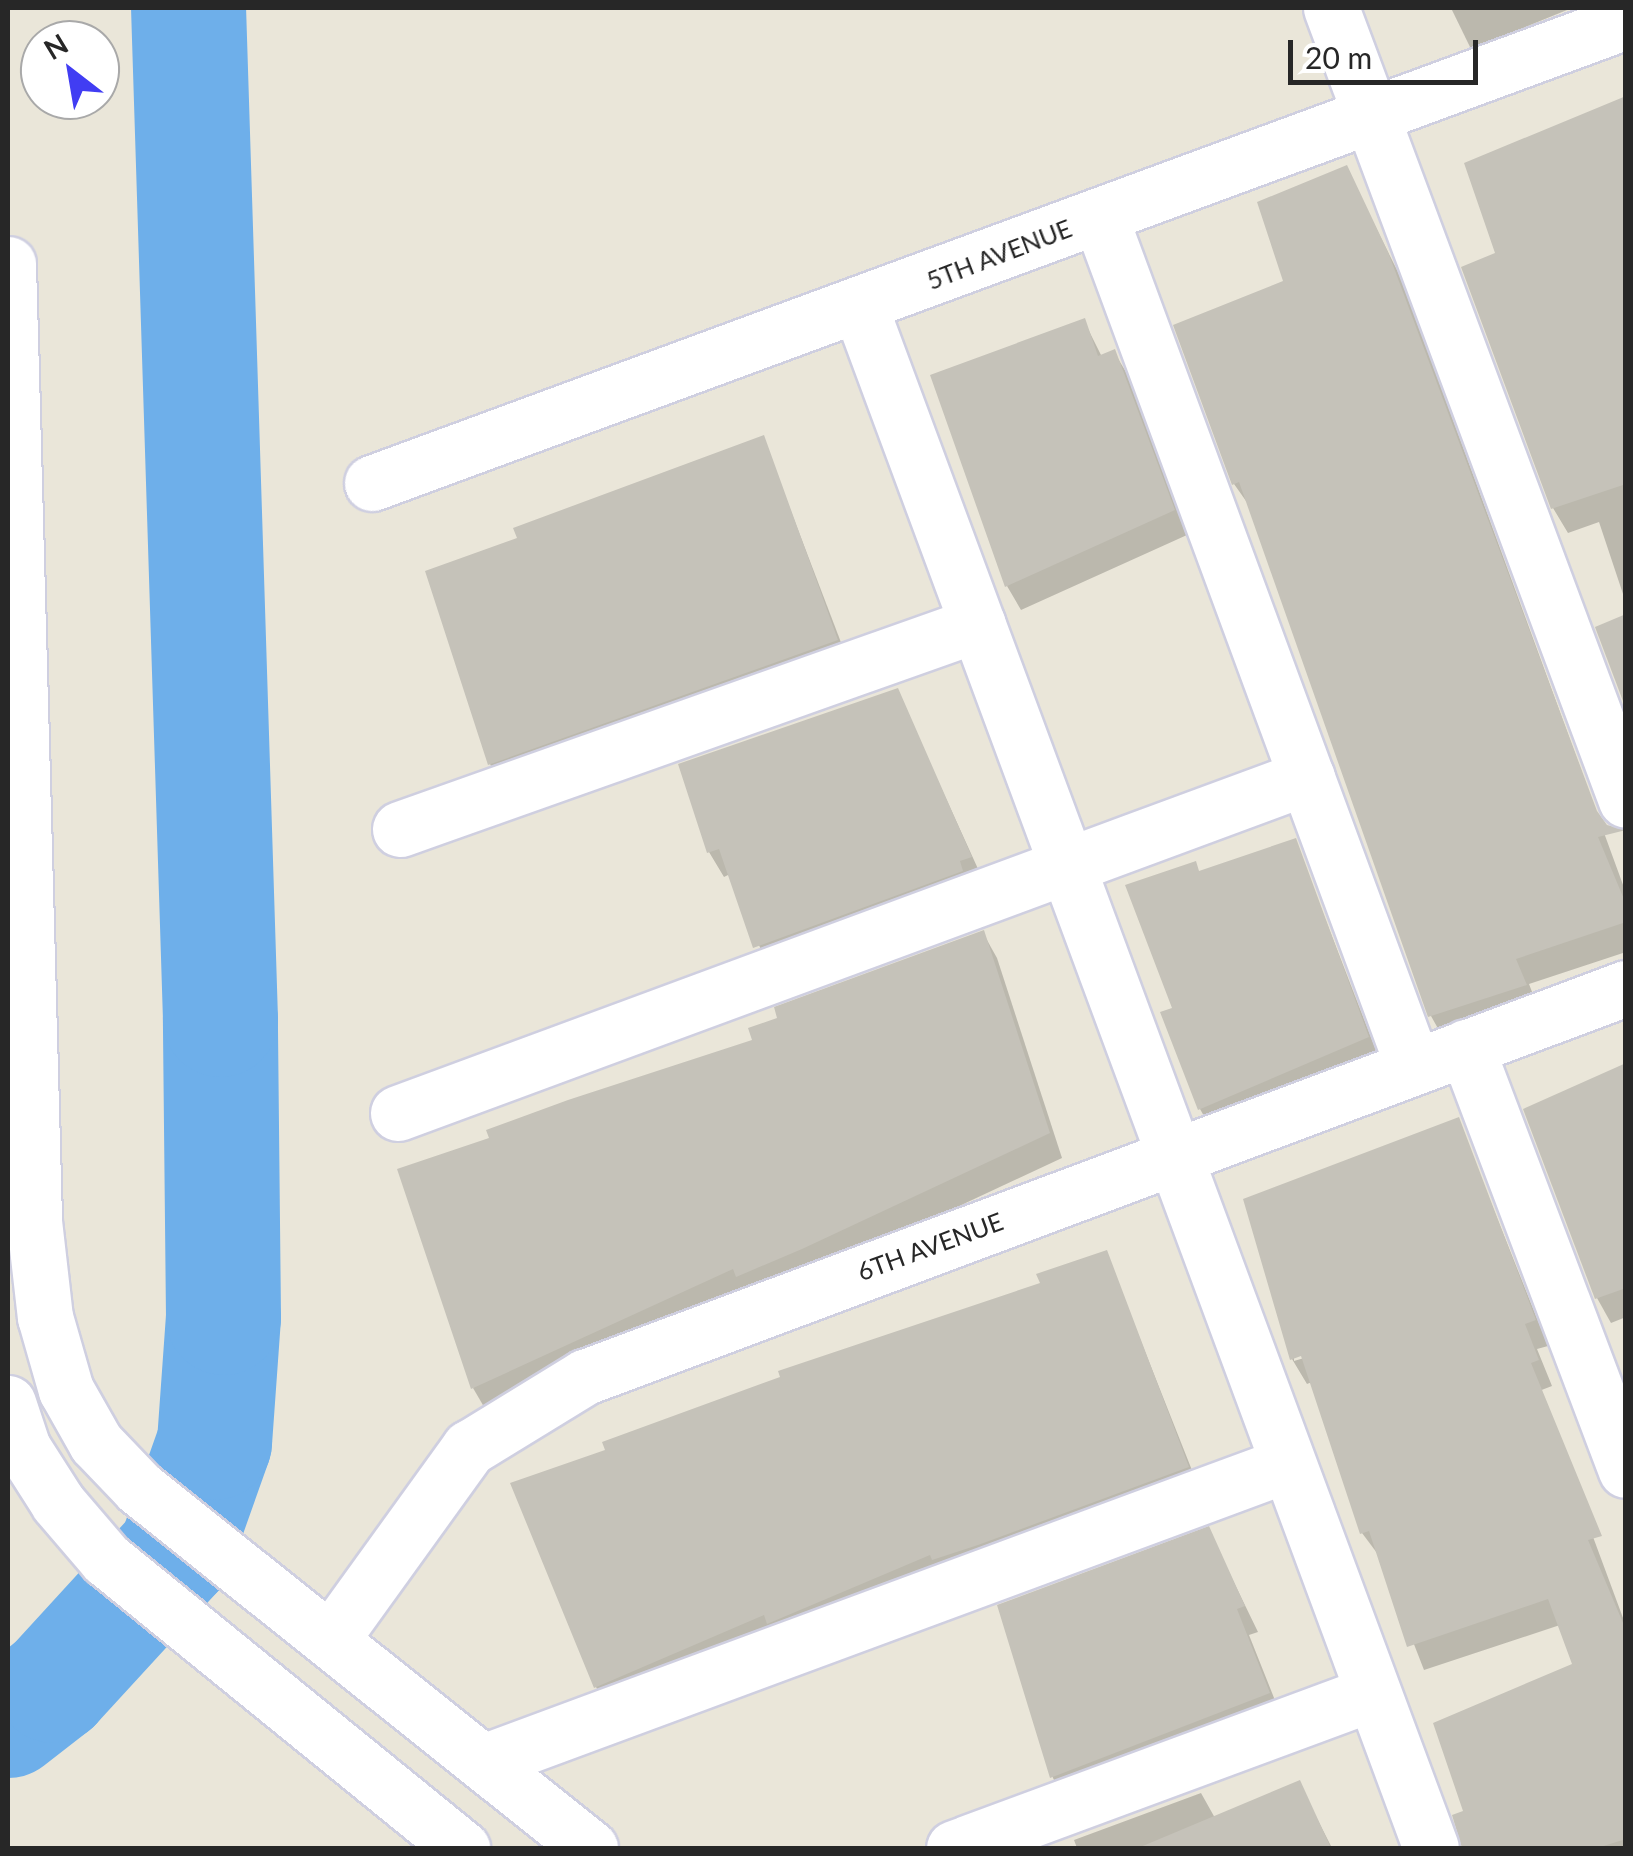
<!DOCTYPE html>
<html>
<head>
<meta charset="utf-8">
<style>
  body { margin:0 }
  #map { position:relative; width:1633px; height:1856px; overflow:hidden; background:#eae6d9; font-family:Lato,sans-serif }
  div>[style] { position:absolute }
  [style*='--x'] { left:calc(var(--x)*1px); top:calc(var(--y)*1px); width:calc(var(--w)*1px); rotate:calc(var(--a)*1deg) }
  .shadow>* { inset:0; background:#0003 }
  .river>* { height:115px; margin:-57.5px; padding:0 57.5px; transform-origin:57.5px; border-radius:57.5px; background:#6eafea }
  .building>* { inset:0; background:#c5c2b9 }
  .roads { filter:drop-shadow(2px 0 #cfcfe0) drop-shadow(-2px 0 #cfcfe0) drop-shadow(0 2px #cfcfe0) drop-shadow(0 -2px #cfcfe0) }
  .street>* { height:55px; margin:-27.5px; padding:0 27.5px; transform-origin:27.5px; border-radius:27.5px; background:#fff }
  .secondary>* { height:55px; margin:-27.5px; padding:0 27.5px; transform-origin:27.5px; border-radius:27.5px; background:#fff }
  span { translate:-50% -50%; white-space:nowrap; text-align:center; line-height:1.15; -webkit-text-stroke:9px #fff; paint-order:stroke }
  .street-label { font-size:25px; color:#272727 }
  .frame { position:absolute; inset:0; border:10px solid #272727; pointer-events:none }
  .north { position:absolute; left:20px; top:20px; width:100px; height:100px; box-sizing:border-box; background:#fff; border:2px solid #a9a9a9; border-radius:50%; rotate:329deg; font-size:28px; font-weight:700; line-height:40px; text-align:center; color:#272727 }
  .north::after { content:''; display:block; margin:auto; width:35px; height:45px; background:#413df3; clip-path:polygon(50% 0,100% 100%,50% 72%,0 100%) }
  .scale { position:absolute; left:1288px; top:40px; width:190px; height:45px; box-sizing:border-box; border:5px solid #272727; border-top:0; padding-left:12px; font-size:30px; line-height:35px; white-space:nowrap; color:#272727; -webkit-text-stroke:8px #fff; paint-order:stroke }
</style>
</head>
<body>
<div id="map">
  <div class="shadow">
    <div style="clip-path:polygon(1451px 8px,1572px 8px,1471px 49px)"></div>
    <div style="clip-path:polygon(1626px 99px,1626px 603px,1599px 522px,1568px 533px,1553px 508px,1498px 255px)"></div>
    <div style="clip-path:polygon(1346px 168px,1402px 280px,1626px 893px,1626px 952px,1529px 984px,1539px 1010px,1445px 1041px,1431px 1016px,1251px 508px,1234px 484px,1286px 282px)"></div>
    <div style="clip-path:polygon(1084px 321px,1102px 357px,1114px 352px,1129px 377px,1187px 535px,1021px 610px,1007px 586px)"></div>
    <div style="clip-path:polygon(763px 438px,850px 666px,504px 789px,490px 764px,520px 539px)"></div>
    <div style="clip-path:polygon(897px 691px,984px 882px,770px 972px,730px 874px,724px 877px,709px 852px)"></div>
    <div style="clip-path:polygon(1295px 841px,1381px 1063px,1214px 1134px,1200px 1109px,1175px 1010px,1200px 874px)"></div>
    <div style="clip-path:polygon(983px 933px,997px 958px,1062px 1158px,816px 1273px,487px 1412px,473px 1388px,755px 1041px)"></div>
    <div style="clip-path:polygon(1626px 1066px,1626px 1317px,1611px 1323px,1597px 1298px)"></div>
    <div style="clip-path:polygon(evenodd,1458px 1120px,1548px 1346px,1537px 1349px,1552px 1386px,1539px 1391px,1626px 1626px,1626px 1848px,1468px 1848px,1458px 1816px,1466px 1812px,1436px 1724px,1576px 1665px,1560px 1625px,1424px 1670px,1380px 1557px,1362px 1533px,1312px 1382px,1307px 1384px,1292px 1359px,1246px 1201px,1458px 1120px,1312px 1350px,1314px 1355px,1294px 1361px,1294px 1356px,1312px 1350px)"></div>
    <div style="clip-path:polygon(1106px 1253px,1201px 1493px,610px 1712px,596px 1687px,608px 1452px,1043px 1285px)"></div>
    <div style="clip-path:polygon(1208px 1529px,1258px 1632px,1249px 1635px,1282px 1718px,1067px 1803px,1053px 1778px,1000px 1606px)"></div>
    <div style="clip-path:polygon(1299px 1783px,1332px 1848px,1077px 1848px,1074px 1840px,1201px 1793px,1215px 1818px)"></div>
  </div>
  <div class="river">
    <div style="--x:8;--y:1720;--w:57;--a:-37.9"></div>
    <div style="--x:53;--y:1685;--w:180;--a:-47.5"></div>
    <div style="--x:175;--y:1552;--w:117;--a:-70.5"></div>
    <div style="--x:214;--y:1442;--w:125;--a:-85.9"></div>
    <div style="--x:223;--y:1317;--w:298;--a:-90.6"></div>
    <div style="--x:220;--y:1019;--w:1012;--a:-91.81"></div>
  </div>
  <div class="building">
    <div style="clip-path:polygon(1626px 96px,1626px 484px,1551px 509px,1461px 267px,1495px 253px,1464px 163px)"></div>
    <div style="clip-path:polygon(1347px 165px,1388px 252px,1597px 811px,1607px 825px,1626px 830px,1598px 837px,1626px 904px,1626px 922px,1516px 959px,1527px 985px,1428px 1017px,1239px 482px,1232px 485px,1173px 325px,1283px 281px,1257px 202px)"></div>
    <div style="clip-path:polygon(1085px 318px,1098px 356px,1115px 349px,1175px 510px,1005px 587px,930px 375px)"></div>
    <div style="clip-path:polygon(764px 435px,838px 640px,488px 765px,425px 571px,517px 538px,513px 528px)"></div>
    <div style="clip-path:polygon(1626px 614px,1626px 709px,1595px 627px)"></div>
    <div style="clip-path:polygon(898px 688px,972px 857px,960px 861px,963px 871px,753px 948px,719px 849px,707px 853px,678px 764px)"></div>
    <div style="clip-path:polygon(1296px 838px,1369px 1037px,1198px 1110px,1160px 1012px,1172px 1008px,1125px 885px,1196px 861px,1199px 871px)"></div>
    <div style="clip-path:polygon(984px 930px,1050px 1133px,802px 1249px,736px 1277px,733px 1269px,471px 1389px,397px 1169px,489px 1138px,486px 1130px,568px 1100px,752px 1040px,748px 1028px,777px 1018px,774px 1007px)"></div>
    <div style="clip-path:polygon(1626px 1063px,1626px 1288px,1595px 1299px,1523px 1109px)"></div>
    <div style="clip-path:polygon(1459px 1117px,1536px 1320px,1525px 1324px,1539px 1360px,1531px 1363px,1602px 1536px,1588px 1540px,1626px 1630px,1626px 1839px,1597px 1848px,1462px 1848px,1452px 1815px,1463px 1811px,1433px 1723px,1572px 1664px,1548px 1599px,1407px 1647px,1369px 1531px,1360px 1534px,1301px 1356px,1290px 1360px,1243px 1199px)"></div>
    <div style="clip-path:polygon(1107px 1250px,1189px 1467px,978px 1545px,932px 1560px,930px 1555px,767px 1624px,764px 1615px,594px 1688px,510px 1483px,605px 1450px,602px 1442px,780px 1377px,778px 1371px,1040px 1283px,1036px 1274px)"></div>
    <div style="clip-path:polygon(1209px 1526px,1245px 1606px,1237px 1609px,1270px 1693px,1050px 1778px,997px 1605px)"></div>
    <div style="clip-path:polygon(1300px 1780px,1331px 1848px,1138px 1848px)"></div>
  </div>
  <div class="roads">
    <div class="street">
      <div style="--x:1331;--y:8;--w:845;--a:69.57"></div>
      <div style="--x:1100;--y:217;--w:905;--a:69.76"></div>
      <div style="--x:860;--y:307;--w:1643;--a:69.67"></div>
      <div style="--x:372;--y:483;--w:1336;--a:-20.22"></div>
      <div style="--x:400;--y:829;--w:613;--a:-19.53"></div>
      <div style="--x:1466;--y:1047;--w:452;--a:69.3"></div>
      <div style="--x:398;--y:1113;--w:969;--a:-20.29"></div>
      <div style="--x:331;--y:1639;--w:236;--a:-54.2"></div>
      <div style="--x:469;--y:1448;--w:136;--a:-31.5"></div>
      <div style="--x:585;--y:1377;--w:1111;--a:-20.49"></div>
      <div style="--x:483;--y:1762;--w:858;--a:-20.31"></div>
      <div style="--x:954;--y:1848;--w:446;--a:-20.3"></div>
    </div>
    <div class="secondary">
      <div style="--x:8;--y:264;--w:957;--a:88.44"></div>
      <div style="--x:34;--y:1221;--w:97;--a:83.5"></div>
      <div style="--x:45;--y:1317;--w:76;--a:74"></div>
      <div style="--x:66;--y:1390;--w:61;--a:60.5"></div>
      <div style="--x:96;--y:1443;--w:62;--a:46.3"></div>
      <div style="--x:139;--y:1488;--w:577;--a:38.6"></div>
      <div style="--x:8;--y:1403;--w:47;--a:71.6"></div>
      <div style="--x:23;--y:1448;--w:65;--a:57.5"></div>
      <div style="--x:58;--y:1503;--w:74;--a:49.4"></div>
      <div style="--x:106;--y:1559;--w:459;--a:39.1"></div>
    </div>
  </div>
  <div class="street-label">
    <span style="left:999px;top:254px;rotate:-21deg">5TH AVENUE</span>
    <span style="left:930px;top:1246px;rotate:-20deg">6TH AVENUE</span>
  </div>
  <div class="frame"></div>
  <div class="north">N</div>
  <div class="scale">20 m</div>
</div>
</body>
</html>
